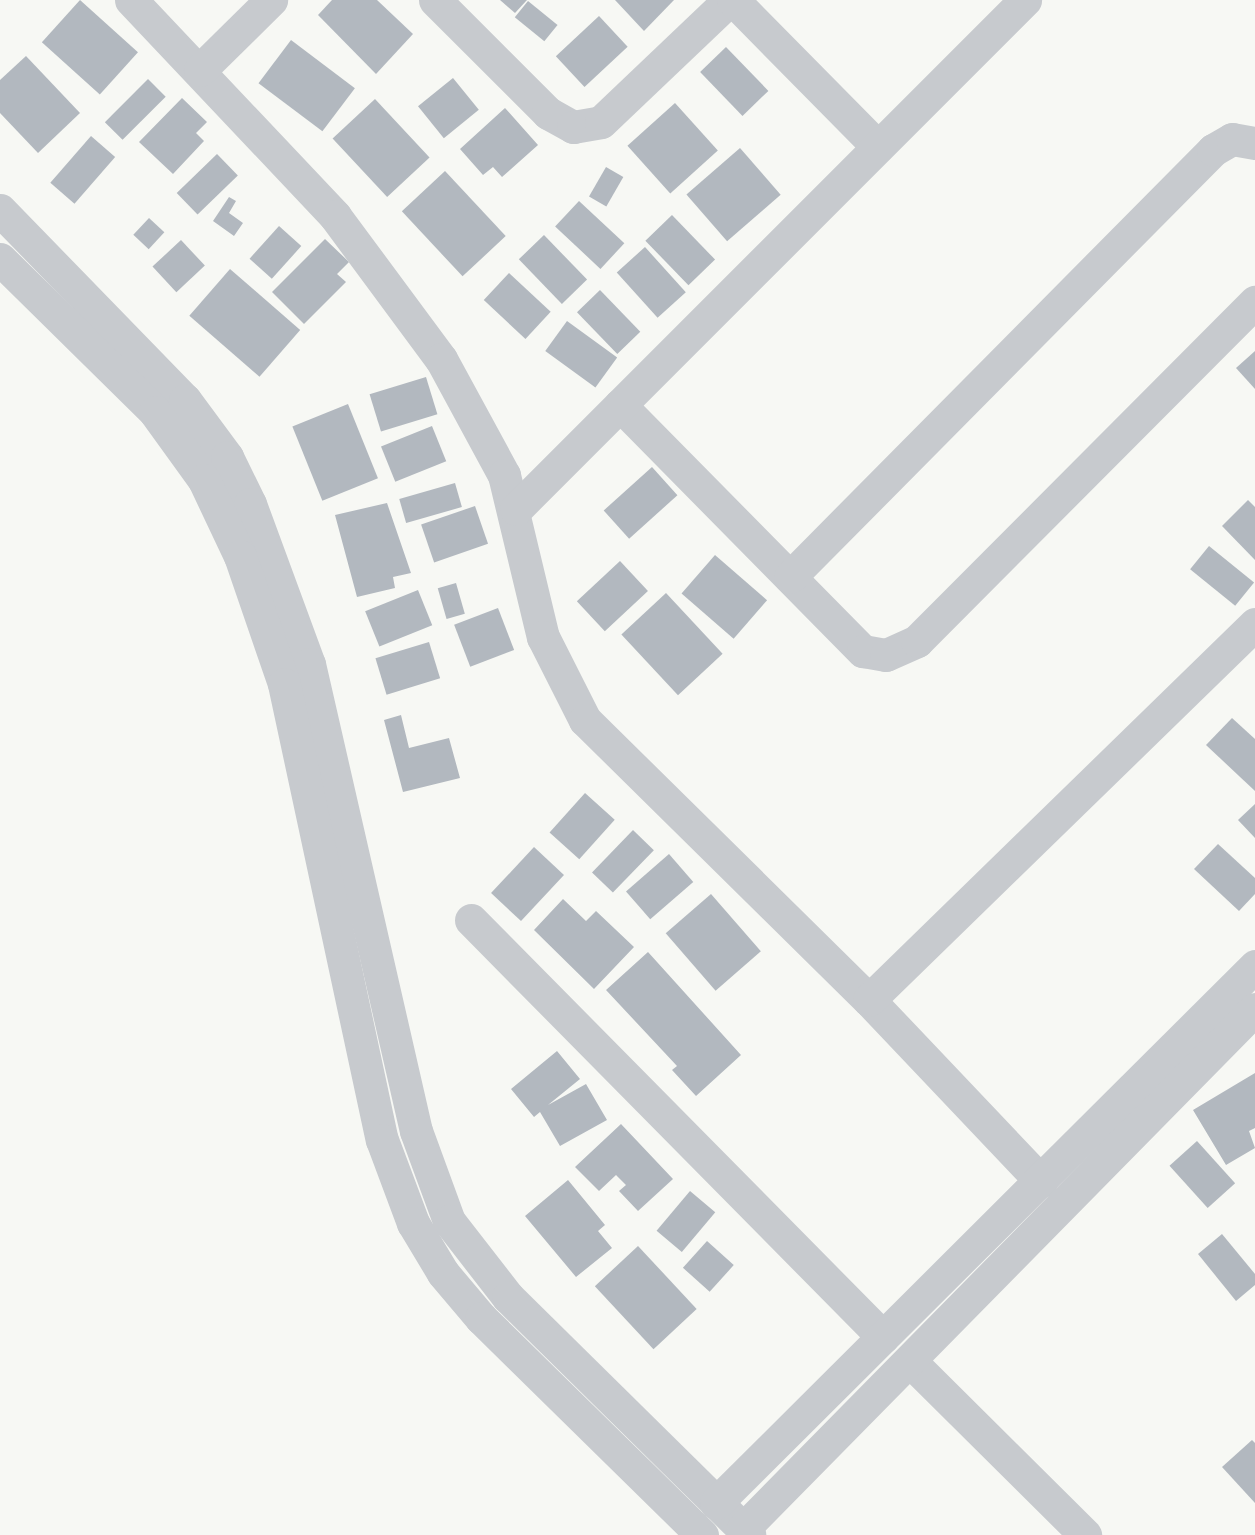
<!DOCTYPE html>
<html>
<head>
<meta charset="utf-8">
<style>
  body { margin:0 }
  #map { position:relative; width:1255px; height:1535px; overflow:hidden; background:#f7f8f4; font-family:Barlow,sans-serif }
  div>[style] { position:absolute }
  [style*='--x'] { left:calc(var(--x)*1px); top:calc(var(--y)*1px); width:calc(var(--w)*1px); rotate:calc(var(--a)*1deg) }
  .building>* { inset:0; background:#b2b8bf; transform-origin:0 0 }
  .minor>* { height:33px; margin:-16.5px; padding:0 16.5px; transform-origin:16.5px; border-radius:16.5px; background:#c7cace }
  span { translate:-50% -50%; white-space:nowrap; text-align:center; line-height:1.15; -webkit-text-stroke:7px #fff; paint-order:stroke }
</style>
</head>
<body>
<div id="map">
  <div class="building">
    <div style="left:80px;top:0;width:78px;height:57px;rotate:42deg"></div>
    <div style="clip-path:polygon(332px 0,377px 0,413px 34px,376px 74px,318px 15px)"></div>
    <div style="clip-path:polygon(500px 0,527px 0,515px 13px)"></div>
    <div style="clip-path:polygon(615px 0,674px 0,644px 31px)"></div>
    <div style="left:528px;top:1px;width:38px;height:21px;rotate:39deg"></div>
    <div style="left:599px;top:16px;width:42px;height:59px;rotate:47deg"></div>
    <div style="left:291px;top:40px;width:80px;height:54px;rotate:37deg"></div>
    <div style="left:726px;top:47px;width:61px;height:36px;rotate:46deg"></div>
    <div style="clip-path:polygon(26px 56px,80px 113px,38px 153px,0 113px,0 80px)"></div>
    <div style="left:453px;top:78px;width:41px;height:45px;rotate:51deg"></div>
    <div style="left:148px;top:79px;width:25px;height:61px;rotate:45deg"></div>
    <div style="clip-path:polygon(182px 98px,207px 122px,196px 133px,204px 141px,173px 174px,139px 142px)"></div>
    <div style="left:375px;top:99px;width:80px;height:58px;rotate:47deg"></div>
    <div style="left:675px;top:103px;width:64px;height:64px;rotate:48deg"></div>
    <div style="clip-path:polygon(505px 108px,538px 145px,502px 177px,493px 167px,483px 175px,460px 149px)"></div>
    <div style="left:91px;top:136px;width:32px;height:62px;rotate:41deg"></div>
    <div style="left:740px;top:148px;width:62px;height:71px;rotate:49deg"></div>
    <div style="left:217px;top:154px;width:30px;height:56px;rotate:46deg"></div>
    <div style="left:606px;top:167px;width:20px;height:34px;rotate:30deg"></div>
    <div style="left:445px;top:171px;width:89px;height:59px;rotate:47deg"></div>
    <div style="clip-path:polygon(229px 197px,236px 201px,229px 213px,243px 223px,234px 236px,213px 221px)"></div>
    <div style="left:579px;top:201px;width:62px;height:35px;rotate:43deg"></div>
    <div style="left:672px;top:215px;width:62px;height:37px;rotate:46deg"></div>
    <div style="left:149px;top:218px;width:21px;height:23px;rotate:43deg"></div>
    <div style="left:279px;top:226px;width:30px;height:44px;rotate:42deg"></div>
    <div style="left:544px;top:235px;width:62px;height:35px;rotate:46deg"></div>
    <div style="clip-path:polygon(325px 239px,349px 262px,337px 274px,346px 282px,304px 324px,272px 292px)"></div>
    <div style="left:181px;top:240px;width:35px;height:39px;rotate:47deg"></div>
    <div style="left:645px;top:247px;width:61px;height:38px;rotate:48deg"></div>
    <div style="left:230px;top:269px;width:93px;height:62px;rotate:41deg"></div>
    <div style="left:509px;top:273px;width:57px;height:37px;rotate:43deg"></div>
    <div style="left:600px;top:290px;width:58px;height:32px;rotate:46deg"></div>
    <div style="left:567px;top:321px;width:62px;height:37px;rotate:36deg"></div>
    <div style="clip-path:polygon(1255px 351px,1255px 389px,1236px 368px)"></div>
    <div style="left:426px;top:377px;width:39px;height:59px;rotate:73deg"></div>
    <div style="left:348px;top:404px;width:80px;height:60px;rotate:68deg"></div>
    <div style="left:432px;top:426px;width:38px;height:55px;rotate:68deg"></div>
    <div style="left:652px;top:467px;width:38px;height:65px;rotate:48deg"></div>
    <div style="left:455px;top:483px;width:25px;height:58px;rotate:74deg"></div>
    <div style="clip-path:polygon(1248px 500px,1255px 507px,1255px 560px,1222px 526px)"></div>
    <div style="clip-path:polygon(387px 503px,411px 573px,393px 577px,395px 588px,357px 597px,335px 515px)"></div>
    <div style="left:475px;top:506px;width:40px;height:57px;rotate:71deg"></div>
    <div style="left:1209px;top:546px;width:58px;height:30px;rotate:39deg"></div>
    <div style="left:715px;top:555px;width:69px;height:51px;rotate:41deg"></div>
    <div style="left:620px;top:561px;width:41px;height:59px;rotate:47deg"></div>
    <div style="left:456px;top:583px;width:32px;height:19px;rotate:74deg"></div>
    <div style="left:418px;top:590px;width:38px;height:57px;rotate:68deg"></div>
    <div style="left:666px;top:593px;width:83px;height:61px;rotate:47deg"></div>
    <div style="left:498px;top:608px;width:45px;height:47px;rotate:69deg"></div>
    <div style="left:429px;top:642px;width:38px;height:56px;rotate:73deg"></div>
    <div style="clip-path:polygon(401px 715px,409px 748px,449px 738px,460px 778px,403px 792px,384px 720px)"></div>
    <div style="clip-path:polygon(1232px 718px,1255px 739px,1255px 791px,1206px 745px)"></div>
    <div style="left:585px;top:793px;width:40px;height:53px;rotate:42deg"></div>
    <div style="clip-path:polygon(1255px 804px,1255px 838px,1238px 820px)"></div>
    <div style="left:633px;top:830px;width:29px;height:59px;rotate:44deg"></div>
    <div style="clip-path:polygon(1218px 844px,1255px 878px,1255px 894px,1239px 911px,1194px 869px)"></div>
    <div style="left:534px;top:847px;width:41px;height:63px;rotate:43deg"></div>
    <div style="left:669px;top:854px;width:37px;height:57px;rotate:49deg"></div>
    <div style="left:711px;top:894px;width:76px;height:60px;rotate:49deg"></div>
    <div style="clip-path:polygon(563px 899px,586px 921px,596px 911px,634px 947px,594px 989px,534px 930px)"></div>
    <div style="clip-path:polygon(648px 952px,741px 1055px,696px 1096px,672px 1070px,677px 1066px,606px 990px)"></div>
    <div style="clip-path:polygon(557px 1051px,580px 1079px,548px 1105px,586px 1084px,607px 1120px,560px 1146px,540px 1112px,534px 1117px,511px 1089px)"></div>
    <div style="clip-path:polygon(1255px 1073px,1255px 1128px,1249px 1131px,1255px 1148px,1226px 1165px,1193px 1110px)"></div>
    <div style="clip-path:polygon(621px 1124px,673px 1179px,638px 1211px,619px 1191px,626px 1185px,616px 1175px,599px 1191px,575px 1167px)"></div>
    <div style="left:1197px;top:1141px;width:57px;height:37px;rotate:48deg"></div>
    <div style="clip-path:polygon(568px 1180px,605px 1225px,598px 1231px,612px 1248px,576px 1277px,525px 1216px)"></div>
    <div style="left:690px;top:1191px;width:33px;height:52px;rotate:40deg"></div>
    <div style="clip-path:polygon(1222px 1234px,1255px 1274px,1255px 1285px,1236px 1301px,1198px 1254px)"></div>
    <div style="left:707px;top:1241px;width:36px;height:36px;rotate:42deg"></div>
    <div style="left:638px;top:1246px;width:86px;height:59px;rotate:47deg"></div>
    <div style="clip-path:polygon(1252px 1440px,1255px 1443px,1255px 1503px,1222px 1467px)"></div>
  </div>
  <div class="minor">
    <div style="--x:131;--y:0;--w:297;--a:46.6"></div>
    <div style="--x:335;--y:216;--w:178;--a:53.5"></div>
    <div style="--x:441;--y:359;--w:132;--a:61.5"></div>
    <div style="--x:504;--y:475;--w:167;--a:76.5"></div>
    <div style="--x:543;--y:637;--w:93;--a:63.2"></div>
    <div style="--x:585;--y:720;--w:399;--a:44.6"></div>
    <div style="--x:869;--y:1000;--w:250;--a:46.5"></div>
    <div style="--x:435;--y:0;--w:160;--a:45"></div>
    <div style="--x:548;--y:113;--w:29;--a:29"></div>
    <div style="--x:573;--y:127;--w:28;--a:-10"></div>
    <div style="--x:601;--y:122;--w:177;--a:-43.6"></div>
    <div style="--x:733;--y:0;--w:206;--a:45.4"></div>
    <div style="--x:200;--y:70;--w:100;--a:-44.6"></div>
    <div style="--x:0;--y:210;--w:265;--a:45.8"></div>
    <div style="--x:185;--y:400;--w:71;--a:53.6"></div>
    <div style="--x:227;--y:457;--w:52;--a:63.9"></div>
    <div style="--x:250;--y:504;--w:171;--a:69.8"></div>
    <div style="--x:309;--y:664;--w:479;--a:77.1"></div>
    <div style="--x:416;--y:1131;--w:96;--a:69.9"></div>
    <div style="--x:449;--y:1221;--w:96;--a:52.2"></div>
    <div style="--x:508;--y:1297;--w:339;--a:44.6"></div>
    <div style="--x:0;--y:259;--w:218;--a:44.6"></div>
    <div style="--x:155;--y:412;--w:84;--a:54.2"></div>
    <div style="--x:204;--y:480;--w:84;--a:64.7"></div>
    <div style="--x:240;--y:556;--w:135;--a:71"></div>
    <div style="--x:284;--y:684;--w:466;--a:77.9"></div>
    <div style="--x:382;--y:1140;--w:89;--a:69.5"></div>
    <div style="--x:413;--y:1223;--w:58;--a:59"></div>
    <div style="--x:443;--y:1273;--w:59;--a:49.8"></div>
    <div style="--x:481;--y:1318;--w:310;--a:44.5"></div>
    <div style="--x:620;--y:405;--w:346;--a:45.4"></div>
    <div style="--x:863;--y:651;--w:23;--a:10"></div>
    <div style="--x:886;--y:655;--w:34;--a:-24"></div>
    <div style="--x:917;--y:641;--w:479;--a:-45.1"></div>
    <div style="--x:516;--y:509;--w:720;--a:-45"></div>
    <div style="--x:790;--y:577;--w:601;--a:-45.27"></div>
    <div style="--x:1213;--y:150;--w:22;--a:-30"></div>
    <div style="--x:1232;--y:139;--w:23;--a:10"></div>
    <div style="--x:471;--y:920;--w:586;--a:45.35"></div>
    <div style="--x:869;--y:1000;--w:539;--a:-44.25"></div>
    <div style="--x:910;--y:1361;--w:247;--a:44.8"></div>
    <div style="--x:716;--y:1503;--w:761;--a:-44.89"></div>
    <div style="--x:743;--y:1529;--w:730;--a:-45.44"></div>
  </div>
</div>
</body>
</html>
